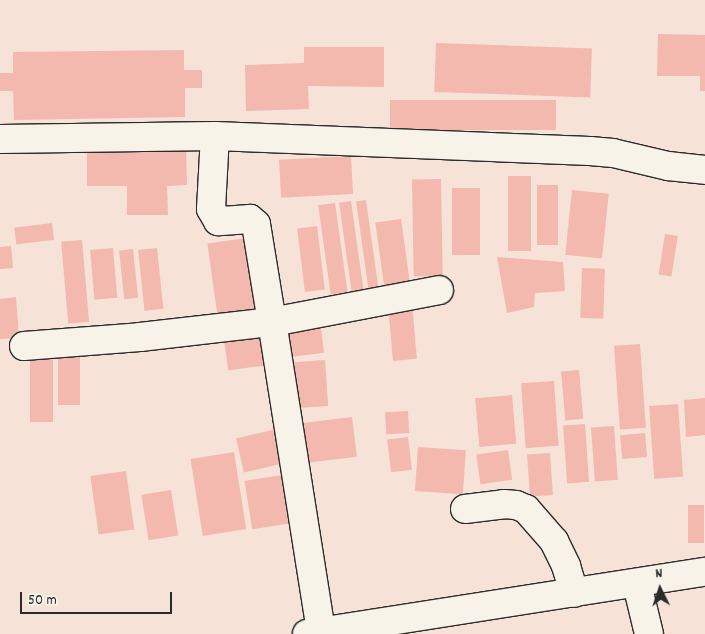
<!DOCTYPE html>
<html>
<head>
<meta charset="utf-8">
<style>
  body { margin:0 }
  #map { position:relative; width:705px; height:634px; overflow:hidden; background:#f6e2d7; font-family:Dekko,sans-serif }
  div>[style] { position:absolute }
  [style*='--x'] { left:calc(var(--x)*1px); top:calc(var(--y)*1px); width:calc(var(--w)*1px); rotate:calc(var(--a)*1deg) }
  .building>* { inset:0; background:#f3b9ae; transform-origin:0 0 }
  .roads { filter:drop-shadow(1px 0 #2b2b2b) drop-shadow(-1px 0 #2b2b2b) drop-shadow(0 1px #2b2b2b) drop-shadow(0 -1px #2b2b2b) }
  .minor>* { height:28px; margin:-14px; padding:0 14px; transform-origin:14px; border-radius:14px; background:#f7f3e8 }
  span { translate:-50% -50%; white-space:nowrap; text-align:center; line-height:1.15; -webkit-text-stroke:4px #f7f3e8; paint-order:stroke }
  .north { position:absolute; left:635px; top:564px; width:50px; height:50px; -webkit-text-stroke:4px #f7f3e8; paint-order:stroke; rotate:356deg; font-size:14px; font-weight:700; line-height:20px; text-align:center; color:#2b2b2b }
  .north::after { content:''; display:block; margin:auto; width:18px; height:22px; background:#2b2b2b; clip-path:polygon(50% 0,100% 100%,50% 72%,0 100%) }
  .scale { position:absolute; left:20px; top:592px; width:152px; height:22px; box-sizing:border-box; border:2px solid #2b2b2b; border-top:0; padding-left:6px; font-size:15px; line-height:18px; white-space:nowrap; color:#2b2b2b; -webkit-text-stroke:4px #f7f3e8; paint-order:stroke }
</style>
</head>
<body>
<div id="map">
  <div class="building">
    <div style="clip-path:polygon(658px 34px,705px 35px,705px 91px,700px 91px,700px 76px,657px 76px)"></div>
    <div style="left:436px;top:43px;width:156px;height:49px;rotate:2deg"></div>
    <div style="clip-path:polygon(304px 47px,384px 47px,384px 87px,308px 86px,309px 109px,246px 111px,245px 65px,304px 63px)"></div>
    <div style="clip-path:polygon(184px 50px,184px 70px,202px 70px,202px 88px,185px 88px,185px 117px,14px 120px,13px 91px,0 91px,0 73px,13px 73px,13px 52px)"></div>
    <div style="left:390px;top:100px;width:166px;height:30px"></div>
    <div style="clip-path:polygon(186px 147px,187px 185px,167px 186px,168px 215px,127px 215px,127px 186px,87px 186px,87px 149px)"></div>
    <div style="left:351px;top:156px;width:38px;height:72px;rotate:87deg"></div>
    <div style="left:508px;top:176px;width:23px;height:75px"></div>
    <div style="left:441px;top:179px;width:97px;height:29px;rotate:89deg"></div>
    <div style="left:537px;top:185px;width:21px;height:60px"></div>
    <div style="left:452px;top:188px;width:28px;height:67px"></div>
    <div style="left:572px;top:190px;width:37px;height:65px;rotate:6deg"></div>
    <div style="left:366px;top:200px;width:92px;height:10px;rotate:82deg"></div>
    <div style="left:351px;top:201px;width:93px;height:12px;rotate:82deg"></div>
    <div style="left:335px;top:203px;width:90px;height:17px;rotate:82deg"></div>
    <div style="left:401px;top:219px;width:69px;height:26px;rotate:82deg"></div>
    <div style="left:52px;top:223px;width:17px;height:38px;rotate:83deg"></div>
    <div style="left:317px;top:226px;width:64px;height:20px;rotate:83deg"></div>
    <div style="left:665px;top:234px;width:13px;height:41px;rotate:9deg"></div>
    <div style="left:247px;top:238px;width:71px;height:40px;rotate:82deg"></div>
    <div style="left:82px;top:240px;width:82px;height:21px;rotate:85deg"></div>
    <div style="clip-path:polygon(11px 246px,13px 268px,0 269px,0 247px)"></div>
    <div style="left:113px;top:248px;width:50px;height:23px;rotate:85deg"></div>
    <div style="left:157px;top:248px;width:61px;height:19px;rotate:84deg"></div>
    <div style="left:133px;top:249px;width:49px;height:14px;rotate:84deg"></div>
    <div style="clip-path:polygon(497px 257px,563px 262px,565px 291px,535px 293px,534px 307px,507px 313px)"></div>
    <div style="left:582px;top:268px;width:23px;height:50px;rotate:2deg"></div>
    <div style="clip-path:polygon(16px 297px,19px 338px,0 339px,0 299px)"></div>
    <div style="left:412px;top:303px;width:56px;height:24px;rotate:85deg"></div>
    <div style="left:320px;top:320px;width:33px;height:34px;rotate:83deg"></div>
    <div style="left:265px;top:330px;width:35px;height:42px;rotate:82deg"></div>
    <div style="left:640px;top:344px;width:84px;height:26px;rotate:86deg"></div>
    <div style="left:80px;top:351px;width:54px;height:22px;rotate:90deg"></div>
    <div style="left:30px;top:353px;width:23px;height:69px"></div>
    <div style="left:325px;top:360px;width:46px;height:31px;rotate:86deg"></div>
    <div style="left:579px;top:370px;width:49px;height:18px;rotate:85deg"></div>
    <div style="left:554px;top:381px;width:65px;height:33px;rotate:86deg"></div>
    <div style="left:512px;top:395px;width:49px;height:37px;rotate:85deg"></div>
    <div style="clip-path:polygon(705px 398px,705px 435px,686px 437px,684px 400px)"></div>
    <div style="left:678px;top:404px;width:73px;height:29px;rotate:86deg"></div>
    <div style="left:408px;top:411px;width:22px;height:23px;rotate:87deg"></div>
    <div style="left:352px;top:417px;width:40px;height:52px;rotate:83deg"></div>
    <div style="left:585px;top:424px;width:58px;height:22px;rotate:86deg"></div>
    <div style="left:614px;top:426px;width:54px;height:23px;rotate:86deg"></div>
    <div style="left:277px;top:429px;width:35px;height:42px;rotate:77deg"></div>
    <div style="left:645px;top:433px;width:24px;height:25px;rotate:85deg"></div>
    <div style="left:408px;top:437px;width:33px;height:21px;rotate:83deg"></div>
    <div style="left:418px;top:447px;width:48px;height:44px;rotate:4deg"></div>
    <div style="left:508px;top:450px;width:30px;height:32px;rotate:82deg"></div>
    <div style="left:234px;top:452px;width:78px;height:44px;rotate:81deg"></div>
    <div style="left:550px;top:453px;width:42px;height:23px;rotate:86deg"></div>
    <div style="left:126px;top:471px;width:59px;height:36px;rotate:82deg"></div>
    <div style="left:288px;top:474px;width:49px;height:44px;rotate:81deg"></div>
    <div style="left:171px;top:490px;width:46px;height:30px;rotate:81deg"></div>
    <div style="left:688px;top:505px;width:16px;height:38px"></div>
  </div>
  <div class="roads">
    <div class="minor">
      <div style="--x:0;--y:139;--w:215;--a:-0.8"></div>
      <div style="--x:215;--y:136;--w:375;--a:2.3"></div>
      <div style="--x:590;--y:151;--w:23;--a:5"></div>
      <div style="--x:613;--y:153;--w:57;--a:13.3"></div>
      <div style="--x:668;--y:166;--w:37;--a:6"></div>
      <div style="--x:24;--y:346;--w:116;--a:-4.4"></div>
      <div style="--x:140;--y:337;--w:133;--a:-6.5"></div>
      <div style="--x:272;--y:322;--w:99;--a:-99.3"></div>
      <div style="--x:256;--y:224;--w:8;--a:-140"></div>
      <div style="--x:250;--y:219;--w:32;--a:176"></div>
      <div style="--x:218;--y:221;--w:14;--a:-120"></div>
      <div style="--x:211;--y:209;--w:73;--a:-86.9"></div>
      <div style="--x:465;--y:509;--w:39;--a:-7"></div>
      <div style="--x:504;--y:504;--w:12;--a:5"></div>
      <div style="--x:516;--y:505;--w:11;--a:22"></div>
      <div style="--x:526;--y:509;--w:43;--a:48.8"></div>
      <div style="--x:554;--y:541;--w:28;--a:64"></div>
      <div style="--x:566;--y:566;--w:28;--a:73"></div>
      <div style="--x:637;--y:584;--w:51;--a:76.5"></div>
      <div style="--x:321;--y:631;--w:313;--a:-99"></div>
      <div style="--x:272;--y:322;--w:170;--a:-10.8"></div>
      <div style="--x:307;--y:634;--w:403;--a:-8.9"></div>
    </div>
  </div>
  <div class="north">N</div>
  <div class="scale">50 m</div>
</div>
</body>
</html>
